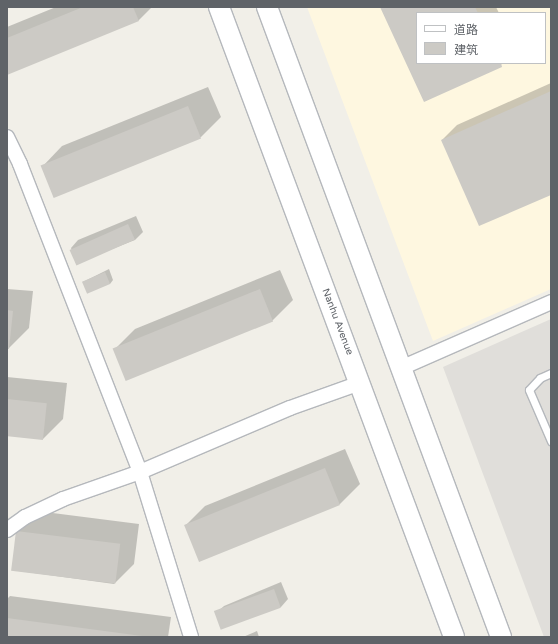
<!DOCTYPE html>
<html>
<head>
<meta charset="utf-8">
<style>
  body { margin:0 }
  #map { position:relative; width:558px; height:644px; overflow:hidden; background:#f1efe8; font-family:"Varela Round","Noto Sans SC",sans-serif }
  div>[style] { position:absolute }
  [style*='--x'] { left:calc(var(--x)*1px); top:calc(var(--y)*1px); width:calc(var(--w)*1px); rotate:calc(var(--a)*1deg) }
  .commercial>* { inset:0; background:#fef7e0 }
  .industrial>* { inset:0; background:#e0deda }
  .shadow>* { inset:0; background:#0003 }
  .building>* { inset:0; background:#cccac5; transform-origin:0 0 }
  .roads { filter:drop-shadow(1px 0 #b5b8bc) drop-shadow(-1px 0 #b5b8bc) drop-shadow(0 1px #b5b8bc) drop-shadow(0 -1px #b5b8bc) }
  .service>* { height:7px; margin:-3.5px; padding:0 3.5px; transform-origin:3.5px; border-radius:3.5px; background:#fff }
  .minor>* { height:14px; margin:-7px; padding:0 7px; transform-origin:7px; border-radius:7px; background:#fff }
  .secondary>* { height:20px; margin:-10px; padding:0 10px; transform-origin:10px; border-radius:10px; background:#fff }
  span { translate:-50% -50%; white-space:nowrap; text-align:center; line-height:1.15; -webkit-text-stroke:3px #fff; paint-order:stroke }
  .street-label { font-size:10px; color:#5f6368 }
  .frame { position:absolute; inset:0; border:8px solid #5f6368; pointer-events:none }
  .legend { position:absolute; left:416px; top:12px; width:130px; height:52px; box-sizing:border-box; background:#fff; border:1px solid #bfc1c3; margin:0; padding:5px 7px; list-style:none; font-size:12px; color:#5f6368 }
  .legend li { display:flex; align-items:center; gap:8px; height:20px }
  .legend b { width:20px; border:1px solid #bfc1c3 }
</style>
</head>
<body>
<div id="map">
  <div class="commercial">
    <div style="clip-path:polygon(evenodd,307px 7px,551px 7px,551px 289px,433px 341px,307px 7px,417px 13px,545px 13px,545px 63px,417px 63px,417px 13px)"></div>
  </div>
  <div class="industrial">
    <div style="clip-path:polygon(551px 319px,551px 637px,544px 637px,443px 367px)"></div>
  </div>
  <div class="shadow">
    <div style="clip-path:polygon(56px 7px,152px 7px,139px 20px,7px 74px,7px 27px)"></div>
    <div style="clip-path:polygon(381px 7px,496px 7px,499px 13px,417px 13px,417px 63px,504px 63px,425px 101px)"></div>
    <div style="clip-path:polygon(551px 83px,551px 193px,442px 140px,457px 125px)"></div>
    <div style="clip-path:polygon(208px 87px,221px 117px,201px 137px,42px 167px,62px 146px)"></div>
    <div style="clip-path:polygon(136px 216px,143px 232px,135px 240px,77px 263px,71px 248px,78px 240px)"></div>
    <div style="clip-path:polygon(109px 269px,113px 280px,110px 284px,83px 282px)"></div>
    <div style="clip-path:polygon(280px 270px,293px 300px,273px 320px,127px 379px,115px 349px,135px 329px)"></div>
    <div style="clip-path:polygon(7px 289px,33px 291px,29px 328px,9px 348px)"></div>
    <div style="clip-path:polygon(7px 377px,67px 383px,63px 419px,43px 439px,7px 435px)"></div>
    <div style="clip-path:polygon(345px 449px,360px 484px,340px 504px,185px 526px,205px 506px)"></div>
    <div style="clip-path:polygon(37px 511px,139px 524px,134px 564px,114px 584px,12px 570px,17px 531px)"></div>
    <div style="clip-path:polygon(281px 582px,288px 599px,281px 607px,216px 613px,224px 606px)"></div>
    <div style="clip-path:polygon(10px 596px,171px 617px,168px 637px,7px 637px,7px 599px)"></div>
    <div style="clip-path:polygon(257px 631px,259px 637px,243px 637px)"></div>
  </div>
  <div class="building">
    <div style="clip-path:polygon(83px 7px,133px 7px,139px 21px,7px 75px,7px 38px)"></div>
    <div style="clip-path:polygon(380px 7px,475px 7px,478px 13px,417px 13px,417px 63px,501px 63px,502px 67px,424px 102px)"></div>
    <div style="clip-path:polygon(551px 91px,551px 195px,479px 226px,441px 140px)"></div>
    <div style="left:188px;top:106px;width:35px;height:159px;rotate:68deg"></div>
    <div style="left:128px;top:224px;width:17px;height:64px;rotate:66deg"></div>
    <div style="left:105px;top:272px;width:13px;height:25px;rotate:67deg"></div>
    <div style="left:260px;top:289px;width:35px;height:159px;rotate:68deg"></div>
    <div style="clip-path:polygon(7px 310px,13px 311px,9px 349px,7px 349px)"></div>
    <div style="left:7px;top:399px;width:40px;height:37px;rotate:6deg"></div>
    <div style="left:325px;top:468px;width:40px;height:152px;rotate:68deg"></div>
    <div style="left:16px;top:531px;width:105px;height:40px;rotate:7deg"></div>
    <div style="left:274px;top:589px;width:20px;height:64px;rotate:70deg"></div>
    <div style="clip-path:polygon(7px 618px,142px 636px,142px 637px,7px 637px)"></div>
  </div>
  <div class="roads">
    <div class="service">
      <div style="--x:551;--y:373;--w:12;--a:156"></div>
      <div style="--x:540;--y:378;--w:16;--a:133"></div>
      <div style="--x:529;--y:390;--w:56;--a:66.7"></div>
    </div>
    <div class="minor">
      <div style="--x:7;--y:137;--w:30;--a:64"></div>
      <div style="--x:20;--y:164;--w:331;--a:68.7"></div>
      <div style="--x:140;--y:472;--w:173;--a:72.8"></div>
      <div style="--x:401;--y:368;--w:164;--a:-23.7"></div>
      <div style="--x:7;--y:530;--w:22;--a:-36"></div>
      <div style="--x:25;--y:517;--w:42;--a:-25.3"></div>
      <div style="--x:63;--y:499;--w:82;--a:-19.3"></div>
      <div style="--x:140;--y:472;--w:163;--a:-23.1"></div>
      <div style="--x:290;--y:408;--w:74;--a:-19.7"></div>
    </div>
    <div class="secondary">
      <div style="--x:219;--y:7;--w:672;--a:69.54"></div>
      <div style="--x:267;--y:7;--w:672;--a:69.62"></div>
    </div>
  </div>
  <div class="street-label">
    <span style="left:337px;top:322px;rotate:69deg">Nanhu Avenue</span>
  </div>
  <div class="frame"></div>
  <ul class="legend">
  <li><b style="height:5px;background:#fff"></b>道路</li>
  <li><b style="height:11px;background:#cccac5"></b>建筑</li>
  </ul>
</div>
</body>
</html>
